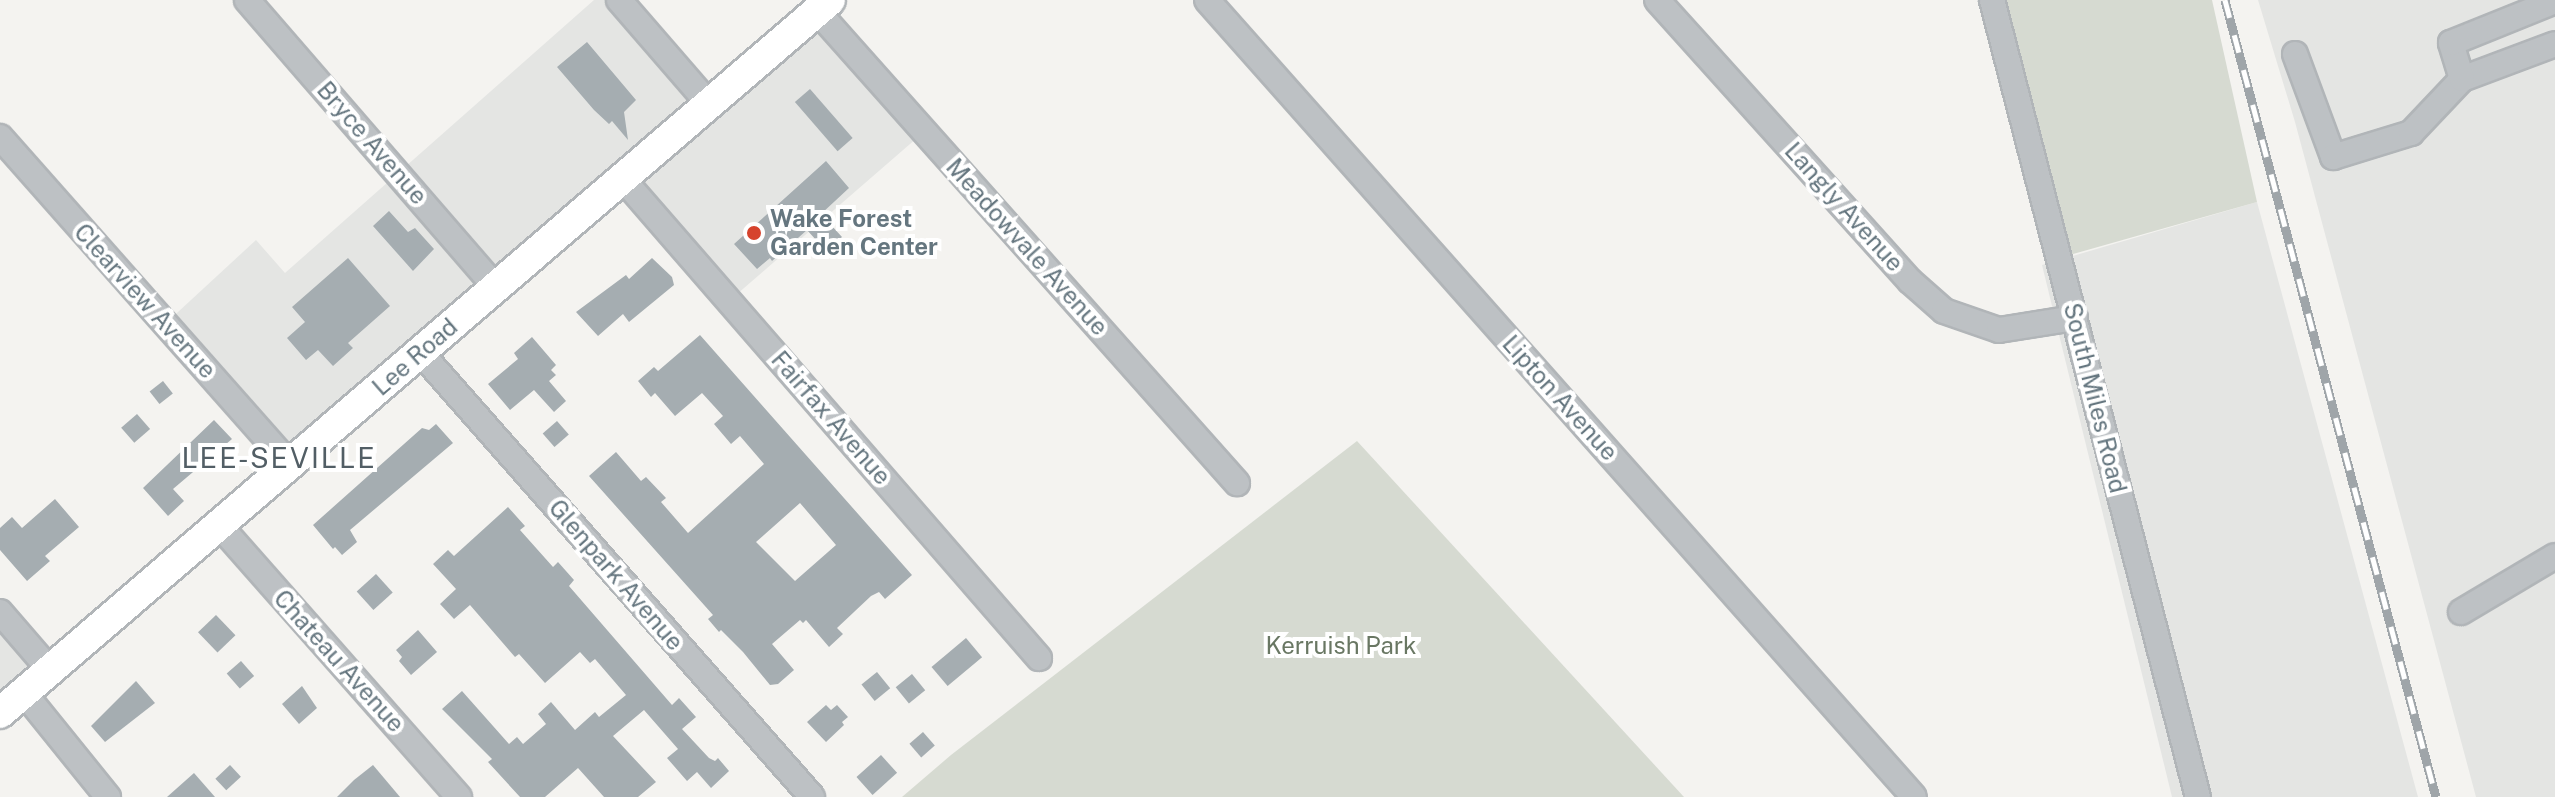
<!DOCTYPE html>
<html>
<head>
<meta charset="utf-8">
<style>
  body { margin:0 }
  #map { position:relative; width:2555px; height:797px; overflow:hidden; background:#f4f3f0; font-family:"Public Sans",sans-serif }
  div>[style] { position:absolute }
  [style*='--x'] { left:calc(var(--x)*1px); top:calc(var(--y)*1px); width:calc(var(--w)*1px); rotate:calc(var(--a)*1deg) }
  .built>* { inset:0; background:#e4e5e3 }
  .green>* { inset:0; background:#d6dad1 }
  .building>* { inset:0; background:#a5adb1; transform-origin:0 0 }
  .roads { filter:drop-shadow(2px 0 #b1b5b8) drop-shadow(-2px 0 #b1b5b8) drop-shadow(0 2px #b1b5b8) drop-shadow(0 -2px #b1b5b8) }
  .minor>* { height:24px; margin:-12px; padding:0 12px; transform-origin:12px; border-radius:12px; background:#bdc1c4 }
  .major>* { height:30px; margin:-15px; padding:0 15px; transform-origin:15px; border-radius:15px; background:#fff }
  .rail>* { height:9px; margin-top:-4.5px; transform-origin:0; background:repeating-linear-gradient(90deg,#fff 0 18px,#9fa5a9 0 36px); box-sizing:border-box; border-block:2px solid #9fa5a9 }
  .dots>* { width:22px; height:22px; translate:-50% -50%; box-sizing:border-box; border:4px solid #fff; border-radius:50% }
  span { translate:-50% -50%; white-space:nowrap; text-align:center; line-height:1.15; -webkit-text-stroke:8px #fff; paint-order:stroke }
  .street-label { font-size:24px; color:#65767f }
  .poi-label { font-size:24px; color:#65767f; font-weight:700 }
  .left { translate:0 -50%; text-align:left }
  .park-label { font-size:24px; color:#697763 }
  .quarter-label { font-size:28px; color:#525e65; letter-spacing:2px }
</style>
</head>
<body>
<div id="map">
  <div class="built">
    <div style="clip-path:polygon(594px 0,619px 0,709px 103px,817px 11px,925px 131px,729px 301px,623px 179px,290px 465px,165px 324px,256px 240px,285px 273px)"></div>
    <div style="clip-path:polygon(2258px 0,2555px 0,2555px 797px,2476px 797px,2295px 122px)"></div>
    <div style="clip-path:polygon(2257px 202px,2418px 797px,2172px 797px,2042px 265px)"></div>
    <div style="clip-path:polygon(0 612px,50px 670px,0 713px)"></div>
  </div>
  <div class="green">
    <div style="clip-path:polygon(1992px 0,2212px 0,2257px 202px,2059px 258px)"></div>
    <div style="clip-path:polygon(1357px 441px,1684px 797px,902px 797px,951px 755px)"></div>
  </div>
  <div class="building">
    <div style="clip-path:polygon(587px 42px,636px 100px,624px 112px,628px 140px,612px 121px,609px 124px,594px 110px,557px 67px)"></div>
    <div style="left:810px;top:89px;width:65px;height:20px;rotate:49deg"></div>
    <div style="clip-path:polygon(826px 161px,849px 188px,821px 214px,842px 237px,826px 251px,807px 230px,772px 261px,770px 258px,757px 269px,734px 244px)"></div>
    <div style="clip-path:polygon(389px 211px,408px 232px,415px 228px,434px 249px,413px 271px,373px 226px)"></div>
    <div style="clip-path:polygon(348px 258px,390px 306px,348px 343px,353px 348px,333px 366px,318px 350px,306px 360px,287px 338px,305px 322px,292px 307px)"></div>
    <div style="clip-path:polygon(652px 258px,672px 277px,674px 285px,629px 322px,623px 314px,598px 336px,576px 312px,626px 275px,629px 279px)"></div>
    <div style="clip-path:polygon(evenodd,700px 335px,912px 575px,885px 599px,879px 592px,871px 596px,837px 628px,843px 634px,829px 647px,806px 620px,803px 623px,800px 620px,772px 644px,794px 670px,778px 684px,770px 685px,743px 652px,721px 630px,719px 632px,708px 619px,713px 615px,589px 476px,616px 452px,641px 481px,646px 477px,666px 498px,661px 502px,688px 533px,764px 464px,740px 436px,731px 444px,714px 424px,723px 416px,702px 393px,675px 416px,655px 393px,651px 397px,638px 381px,654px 367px,658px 371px,700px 335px,800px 503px,836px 545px,795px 581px,756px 542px,800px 503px)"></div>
    <div style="clip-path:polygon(532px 337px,556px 365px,551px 370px,556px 375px,549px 381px,566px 401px,554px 412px,534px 390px,510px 410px,488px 384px,518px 359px,514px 353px)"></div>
    <div style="left:163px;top:381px;width:16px;height:17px;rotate:52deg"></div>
    <div style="left:137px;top:414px;width:20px;height:21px;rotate:49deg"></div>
    <div style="clip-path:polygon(214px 420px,232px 439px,173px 489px,184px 501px,168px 516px,143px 488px)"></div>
    <div style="left:557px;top:421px;width:18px;height:19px;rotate:49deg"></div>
    <div style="clip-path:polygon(436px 424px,453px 443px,350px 530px,357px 542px,342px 555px,335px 547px,333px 549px,313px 525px,422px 428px,429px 430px)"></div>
    <div style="clip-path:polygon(55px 499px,79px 527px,45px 556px,50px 561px,27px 581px,0 550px,0 528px,12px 517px,22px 528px)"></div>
    <div style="clip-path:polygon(508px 507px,525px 526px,520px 530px,553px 567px,558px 562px,574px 580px,569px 586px,672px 705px,679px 698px,696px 717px,682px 729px,709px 758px,715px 761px,718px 758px,729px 771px,711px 788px,697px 772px,687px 781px,667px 758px,678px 749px,644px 710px,613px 736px,656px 782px,638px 797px,604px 797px,578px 768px,545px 797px,520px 797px,488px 762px,492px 759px,442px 709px,462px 691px,509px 744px,517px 737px,523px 744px,546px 724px,538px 714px,551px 702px,575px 730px,595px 712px,599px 717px,626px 695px,595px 659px,590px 663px,580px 652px,545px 683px,519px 654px,515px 657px,470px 605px,454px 619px,440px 604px,456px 589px,433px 564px,448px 550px,454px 556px)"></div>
    <div style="left:376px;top:574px;width:25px;height:26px;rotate:48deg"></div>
    <div style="left:216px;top:615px;width:28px;height:25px;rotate:46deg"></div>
    <div style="clip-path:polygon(418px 630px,437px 652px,411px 675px,399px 661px,402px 657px,396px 650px)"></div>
    <div style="left:966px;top:638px;width:25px;height:45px;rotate:50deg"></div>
    <div style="left:241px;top:661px;width:20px;height:19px;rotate:49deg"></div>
    <div style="left:877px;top:672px;width:21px;height:20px;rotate:51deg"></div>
    <div style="left:912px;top:674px;width:21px;height:21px;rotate:51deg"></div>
    <div style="clip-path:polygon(136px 681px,155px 703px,105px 742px,91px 726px)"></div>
    <div style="clip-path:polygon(302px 686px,317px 708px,299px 724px,282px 704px)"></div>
    <div style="clip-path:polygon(826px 705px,831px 710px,837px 705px,848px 717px,842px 722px,844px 725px,826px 742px,807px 722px)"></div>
    <div style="left:923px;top:732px;width:18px;height:18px;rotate:49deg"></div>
    <div style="left:881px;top:755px;width:24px;height:33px;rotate:48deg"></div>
    <div style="left:230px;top:765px;width:16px;height:20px;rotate:47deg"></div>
    <div style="clip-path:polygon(373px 765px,400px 797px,337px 797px,354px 780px)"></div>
    <div style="clip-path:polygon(194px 773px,215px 797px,167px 797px)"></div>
  </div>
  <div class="roads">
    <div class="minor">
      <div style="--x:247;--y:0;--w:380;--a:49.1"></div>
      <div style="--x:619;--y:0;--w:138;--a:49.1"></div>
      <div style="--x:1207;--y:0;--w:1065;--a:48.42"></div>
      <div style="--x:1657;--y:0;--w:378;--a:48"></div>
      <div style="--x:1910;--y:281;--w:45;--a:41.4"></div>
      <div style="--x:1944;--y:311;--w:58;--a:19.1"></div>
      <div style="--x:1999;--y:330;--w:77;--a:-9"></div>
      <div style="--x:1992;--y:0;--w:823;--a:75.51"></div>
      <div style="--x:817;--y:11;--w:632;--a:48.34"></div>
      <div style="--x:2295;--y:54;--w:110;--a:69.7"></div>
      <div style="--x:2333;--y:157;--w:82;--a:-17.1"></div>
      <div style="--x:2411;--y:133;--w:74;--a:-46.6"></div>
      <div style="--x:2462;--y:79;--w:99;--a:-20.6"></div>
      <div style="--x:2462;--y:79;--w:38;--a:-107"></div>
      <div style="--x:2451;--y:43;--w:112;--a:-22"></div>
      <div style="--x:0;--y:137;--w:438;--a:48.5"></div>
      <div style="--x:622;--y:178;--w:636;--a:49.02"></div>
      <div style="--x:420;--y:352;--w:593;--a:48.62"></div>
      <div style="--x:219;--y:525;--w:363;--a:48.6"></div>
      <div style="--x:0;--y:612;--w:77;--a:49.2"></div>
      <div style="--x:2461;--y:612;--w:109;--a:-30.8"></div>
      <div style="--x:24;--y:693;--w:134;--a:51.1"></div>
    </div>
    <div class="major">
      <div style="--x:0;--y:713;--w:1094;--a:-40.66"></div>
    </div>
  </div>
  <div class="rail">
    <div style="--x:2225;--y:0;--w:824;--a:75.17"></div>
  </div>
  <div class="dots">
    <div style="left:754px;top:233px;background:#d6432d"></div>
  </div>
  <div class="street-label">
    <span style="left:372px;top:143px;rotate:49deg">Bryce Avenue</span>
    <span style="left:1844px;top:207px;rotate:48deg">Langly Avenue</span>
    <span style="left:1027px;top:247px;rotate:48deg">Meadowvale Avenue</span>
    <span style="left:145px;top:301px;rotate:48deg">Clearview Avenue</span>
    <span style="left:415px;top:357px;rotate:-41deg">Lee Road</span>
    <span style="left:1560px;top:398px;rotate:48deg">Lipton Avenue</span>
    <span style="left:2095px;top:398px;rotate:76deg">South Miles Road</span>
    <span style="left:831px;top:418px;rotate:49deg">Fairfax Avenue</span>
    <span style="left:616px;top:575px;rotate:49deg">Glenpark Avenue</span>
    <span style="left:339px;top:661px;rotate:48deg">Chateau Avenue</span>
  </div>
  <div class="poi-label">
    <span class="left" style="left:770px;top:233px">Wake Forest<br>Garden Center</span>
  </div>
  <div class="park-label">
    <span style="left:1341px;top:646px">Kerruish Park</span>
  </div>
  <div class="quarter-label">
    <span style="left:279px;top:458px">LEE-SEVILLE</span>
  </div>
</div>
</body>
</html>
